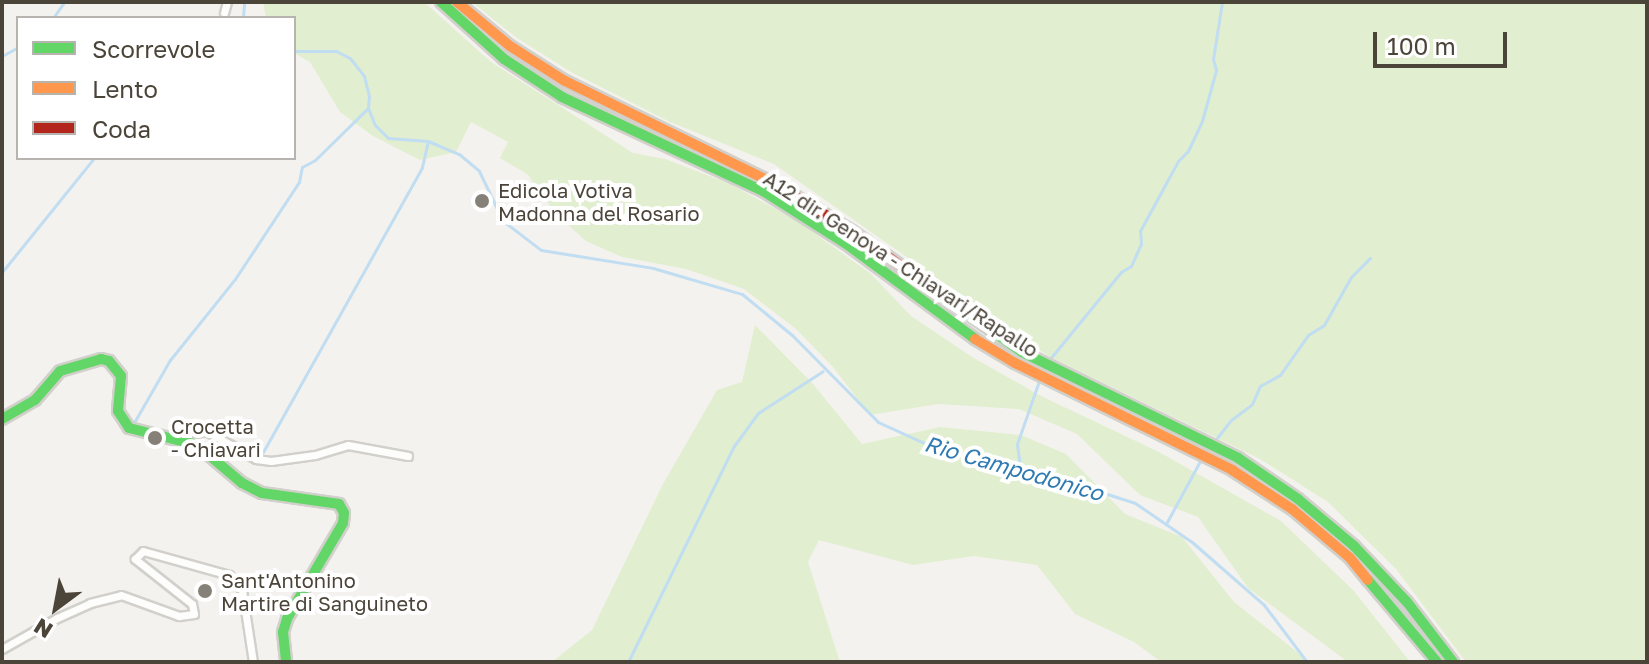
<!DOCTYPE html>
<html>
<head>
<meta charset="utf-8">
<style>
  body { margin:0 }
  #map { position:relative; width:1649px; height:664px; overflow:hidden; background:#f4f2ee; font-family:"Golos Text",sans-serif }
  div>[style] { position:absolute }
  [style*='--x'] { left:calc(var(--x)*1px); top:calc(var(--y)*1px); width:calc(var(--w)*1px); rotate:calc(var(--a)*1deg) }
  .green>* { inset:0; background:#e1eecf }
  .stream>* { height:3px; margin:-1.5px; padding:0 1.5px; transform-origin:1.5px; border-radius:1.5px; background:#c0ddf1 }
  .roads { filter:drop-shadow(2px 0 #d2d0cb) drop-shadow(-2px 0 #d2d0cb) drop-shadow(0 2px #d2d0cb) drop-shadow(0 -2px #d2d0cb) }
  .street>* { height:7px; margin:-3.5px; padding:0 3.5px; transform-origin:3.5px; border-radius:3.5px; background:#fdfdfc }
  .fast>* { height:10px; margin:-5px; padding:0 5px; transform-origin:5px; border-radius:5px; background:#63d668 }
  .slow>* { height:10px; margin:-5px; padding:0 5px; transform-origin:5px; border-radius:5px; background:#ff974d }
  .jam>* { height:10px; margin:-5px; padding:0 5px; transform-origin:5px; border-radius:5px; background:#b3261e }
  .dots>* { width:22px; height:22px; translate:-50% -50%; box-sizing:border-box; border:4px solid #fff; border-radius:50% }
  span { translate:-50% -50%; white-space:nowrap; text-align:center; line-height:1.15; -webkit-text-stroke:8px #fff; paint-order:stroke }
  .poi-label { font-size:20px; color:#4b4439 }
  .left { translate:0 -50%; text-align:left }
  .street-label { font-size:20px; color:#4b4439 }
  .water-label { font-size:22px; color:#2e7ab2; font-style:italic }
  .frame { position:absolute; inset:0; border:4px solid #4b4439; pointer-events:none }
  .legend { position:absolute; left:16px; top:16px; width:280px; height:144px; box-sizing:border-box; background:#fff; border:2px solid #b7b4b0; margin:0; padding:10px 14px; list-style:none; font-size:24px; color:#4b4439 }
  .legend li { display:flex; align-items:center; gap:16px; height:40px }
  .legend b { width:40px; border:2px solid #b7b4b0 }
  .north { position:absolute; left:16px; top:568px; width:80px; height:80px; -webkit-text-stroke:6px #fff; paint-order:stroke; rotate:212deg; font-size:22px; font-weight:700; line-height:32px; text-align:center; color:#4b4439 }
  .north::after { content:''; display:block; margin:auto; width:28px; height:36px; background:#4b4439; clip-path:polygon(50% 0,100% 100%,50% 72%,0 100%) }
  .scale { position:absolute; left:1373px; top:32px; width:134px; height:36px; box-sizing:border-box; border:4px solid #4b4439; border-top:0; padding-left:10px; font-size:24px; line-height:28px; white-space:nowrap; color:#4b4439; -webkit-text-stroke:6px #fff; paint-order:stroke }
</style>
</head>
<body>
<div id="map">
  <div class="green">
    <div style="clip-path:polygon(263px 2px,424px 2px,491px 62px,633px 153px,665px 159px,728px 183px,796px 220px,871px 274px,911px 316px,972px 357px,1043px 397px,1159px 452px,1281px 521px,1354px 591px,1410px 662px,1348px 662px,1248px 588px,1198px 517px,1140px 495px,1077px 434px,1019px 409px,938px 404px,870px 415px,832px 366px,796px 329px,744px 289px,686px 269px,622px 257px,586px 241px,557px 215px,527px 174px,500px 158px,508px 142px,471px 122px,456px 152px,420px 160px,373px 136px,340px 112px,310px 62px,294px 53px,294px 18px,266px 18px)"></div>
    <div style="clip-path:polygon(472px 2px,1647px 2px,1647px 662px,1466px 662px,1396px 569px,1328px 502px,1260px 459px,1048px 356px,774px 164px,670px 122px,571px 72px,517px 38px)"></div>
    <div style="clip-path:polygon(755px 325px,813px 384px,862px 444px,940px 427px,1021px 435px,1066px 454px,1125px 514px,1182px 537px,1234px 602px,1310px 662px,1161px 662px,1134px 642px,1075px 614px,1037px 565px,974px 556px,913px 565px,819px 540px,808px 562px,840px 662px,552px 662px,592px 630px,663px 484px,717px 390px,742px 382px)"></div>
  </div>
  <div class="stream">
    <div style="--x:53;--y:18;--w:19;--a:-55"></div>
    <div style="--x:243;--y:18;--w:16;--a:-86"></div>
    <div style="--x:294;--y:51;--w:42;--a:0"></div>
    <div style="--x:336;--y:51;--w:16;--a:27"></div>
    <div style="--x:350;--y:58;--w:23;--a:52"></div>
    <div style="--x:364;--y:76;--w:21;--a:76"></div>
    <div style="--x:369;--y:96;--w:12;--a:95"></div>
    <div style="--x:368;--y:108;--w:18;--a:68"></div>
    <div style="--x:375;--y:125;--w:18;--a:45"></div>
    <div style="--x:388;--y:138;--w:40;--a:4.3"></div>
    <div style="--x:428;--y:141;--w:34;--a:23"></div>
    <div style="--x:459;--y:154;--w:26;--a:40"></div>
    <div style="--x:479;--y:171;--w:55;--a:64.4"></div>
    <div style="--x:503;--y:221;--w:48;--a:37.3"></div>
    <div style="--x:541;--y:250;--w:113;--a:9.1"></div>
    <div style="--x:653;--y:268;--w:93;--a:16.3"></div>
    <div style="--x:742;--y:294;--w:65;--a:39.4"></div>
    <div style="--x:792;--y:335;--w:122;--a:45.3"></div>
    <div style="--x:878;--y:422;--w:60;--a:24.4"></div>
    <div style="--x:933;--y:447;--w:89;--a:12.3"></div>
    <div style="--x:1020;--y:466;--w:121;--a:17.8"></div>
    <div style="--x:1135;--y:503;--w:69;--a:34.4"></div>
    <div style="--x:1192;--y:542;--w:96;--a:41.2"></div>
    <div style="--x:1264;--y:605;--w:71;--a:53"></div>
    <div style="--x:2;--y:56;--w:18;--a:-29"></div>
    <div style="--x:2;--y:272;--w:146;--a:-51.1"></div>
    <div style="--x:1049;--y:360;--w:114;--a:-50.7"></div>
    <div style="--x:1121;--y:272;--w:12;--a:-31"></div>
    <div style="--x:1131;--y:266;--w:24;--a:-66"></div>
    <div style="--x:1141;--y:244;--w:13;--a:-94"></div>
    <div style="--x:1140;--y:231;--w:80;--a:-61.5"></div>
    <div style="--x:1178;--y:161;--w:14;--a:-45"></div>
    <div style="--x:1188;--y:151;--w:33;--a:-65"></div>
    <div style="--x:1202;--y:121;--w:53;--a:-74.6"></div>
    <div style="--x:1216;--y:70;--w:11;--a:-105"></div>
    <div style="--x:1213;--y:59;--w:58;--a:-81"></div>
    <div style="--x:132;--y:426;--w:76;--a:-60.1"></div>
    <div style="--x:170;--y:360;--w:104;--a:-51.3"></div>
    <div style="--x:235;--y:279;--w:116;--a:-56.6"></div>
    <div style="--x:299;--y:182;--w:15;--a:-79"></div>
    <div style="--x:302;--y:167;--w:15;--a:-28"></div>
    <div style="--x:315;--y:160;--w:73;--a:-44.4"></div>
    <div style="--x:1213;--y:443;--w:29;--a:-52"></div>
    <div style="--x:1231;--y:420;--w:26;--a:-37"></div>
    <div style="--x:1252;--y:404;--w:20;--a:-66"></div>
    <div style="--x:1260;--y:386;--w:23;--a:-29"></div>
    <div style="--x:1280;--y:375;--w:49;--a:-55"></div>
    <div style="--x:1308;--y:335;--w:19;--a:-32"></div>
    <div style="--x:1324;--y:325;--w:55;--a:-60.6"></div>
    <div style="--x:1351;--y:277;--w:27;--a:-45"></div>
    <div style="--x:263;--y:452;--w:326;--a:-60.8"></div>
    <div style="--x:422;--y:167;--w:26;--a:-77"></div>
    <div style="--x:1020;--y:466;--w:22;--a:-98"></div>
    <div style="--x:1017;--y:444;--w:70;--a:-70.8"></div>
    <div style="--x:1167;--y:522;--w:72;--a:-61.6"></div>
    <div style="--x:628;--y:662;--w:241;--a:-63.9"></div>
    <div style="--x:734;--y:446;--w:41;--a:-54"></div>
    <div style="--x:758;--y:413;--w:77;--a:-32.9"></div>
  </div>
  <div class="roads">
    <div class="street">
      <div style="--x:224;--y:13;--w:11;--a:-75"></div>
      <div style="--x:168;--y:438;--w:15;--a:-28"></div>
      <div style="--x:181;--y:431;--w:27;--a:2"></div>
      <div style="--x:208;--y:432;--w:55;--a:29.4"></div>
      <div style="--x:256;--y:459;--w:15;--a:8"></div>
      <div style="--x:271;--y:461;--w:44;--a:-7.8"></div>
      <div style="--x:315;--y:455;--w:34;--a:-17"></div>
      <div style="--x:348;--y:445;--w:61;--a:10.4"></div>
      <div style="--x:2;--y:649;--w:63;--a:-29.4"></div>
      <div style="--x:57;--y:618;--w:36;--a:-24"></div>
      <div style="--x:90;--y:603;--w:32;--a:-14"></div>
      <div style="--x:121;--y:595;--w:62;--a:19.9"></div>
      <div style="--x:179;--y:616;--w:15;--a:-8"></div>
      <div style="--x:194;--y:614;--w:10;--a:-101"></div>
      <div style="--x:192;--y:604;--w:73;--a:-141.7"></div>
      <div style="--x:135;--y:559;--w:11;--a:-45"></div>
      <div style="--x:143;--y:551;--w:89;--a:15.6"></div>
      <div style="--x:229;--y:575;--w:20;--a:49"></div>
      <div style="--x:242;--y:590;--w:73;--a:81.3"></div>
    </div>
    <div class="fast">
      <div style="--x:441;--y:2;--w:85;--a:42.1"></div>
      <div style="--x:504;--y:59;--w:69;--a:33.2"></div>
      <div style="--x:562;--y:97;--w:222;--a:25.1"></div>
      <div style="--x:763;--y:191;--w:97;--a:32.4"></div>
      <div style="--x:845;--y:243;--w:162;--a:36.4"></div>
      <div style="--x:950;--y:301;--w:88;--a:35.3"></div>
      <div style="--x:1022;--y:352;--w:241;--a:26.1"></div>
      <div style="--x:1238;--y:458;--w:73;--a:34.3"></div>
      <div style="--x:1298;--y:499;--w:73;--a:40"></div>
      <div style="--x:1354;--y:546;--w:77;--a:46.6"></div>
      <div style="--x:1407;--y:602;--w:76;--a:52.5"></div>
      <div style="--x:2;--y:419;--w:38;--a:-30"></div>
      <div style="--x:35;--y:400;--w:38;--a:-49"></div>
      <div style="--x:60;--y:371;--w:43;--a:-16.3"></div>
      <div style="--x:101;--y:359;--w:8;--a:14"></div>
      <div style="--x:109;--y:361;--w:19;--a:51"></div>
      <div style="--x:121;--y:376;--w:35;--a:95"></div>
      <div style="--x:118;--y:411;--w:20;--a:57"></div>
      <div style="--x:129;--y:428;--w:70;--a:14"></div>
      <div style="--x:197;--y:445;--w:59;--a:40.2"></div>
      <div style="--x:242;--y:483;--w:22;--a:27"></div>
      <div style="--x:262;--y:493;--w:78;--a:8.1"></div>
      <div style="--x:339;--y:504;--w:10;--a:61"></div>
      <div style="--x:344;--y:513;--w:10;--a:96"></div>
      <div style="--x:343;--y:523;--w:111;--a:120.3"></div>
      <div style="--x:287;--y:619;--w:14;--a:107"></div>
      <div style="--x:283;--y:632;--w:30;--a:84"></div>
      <div style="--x:1368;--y:580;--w:107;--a:49.9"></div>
    </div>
    <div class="slow">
      <div style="--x:457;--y:2;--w:69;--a:39.7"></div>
      <div style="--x:510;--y:46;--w:65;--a:32.5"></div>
      <div style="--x:565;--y:81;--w:238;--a:26.1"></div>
      <div style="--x:975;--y:339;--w:47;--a:31"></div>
      <div style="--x:1015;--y:363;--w:242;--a:26.2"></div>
      <div style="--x:1232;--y:470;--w:72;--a:33"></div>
      <div style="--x:1292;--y:509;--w:76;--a:40.2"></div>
      <div style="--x:1350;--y:558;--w:28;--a:51"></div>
    </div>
    <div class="jam">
      <div style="--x:779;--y:186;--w:86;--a:31.7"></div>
      <div style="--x:852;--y:231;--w:120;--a:35.5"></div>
    </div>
  </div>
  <div class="dots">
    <div style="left:482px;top:201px;background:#868178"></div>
    <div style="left:155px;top:438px;background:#868178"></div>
    <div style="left:205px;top:591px;background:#868178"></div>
  </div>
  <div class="poi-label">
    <span class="left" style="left:498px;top:202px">Edicola Votiva<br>Madonna del Rosario</span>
    <span class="left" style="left:171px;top:438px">Crocetta<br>- Chiavari</span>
    <span class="left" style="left:221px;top:592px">Sant'Antonino<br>Martire di Sanguineto</span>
  </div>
  <div class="street-label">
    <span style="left:901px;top:264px;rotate:33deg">A12 dir. Genova - Chiavari/Rapallo</span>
  </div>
  <div class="water-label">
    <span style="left:1014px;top:468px;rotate:16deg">Rio Campodonico</span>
  </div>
  <div class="frame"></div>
  <ul class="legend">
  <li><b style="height:10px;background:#63d668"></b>Scorrevole</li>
  <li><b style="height:10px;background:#ff974d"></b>Lento</li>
  <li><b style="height:10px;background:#b3261e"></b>Coda</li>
  </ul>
  <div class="north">N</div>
  <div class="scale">100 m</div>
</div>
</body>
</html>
